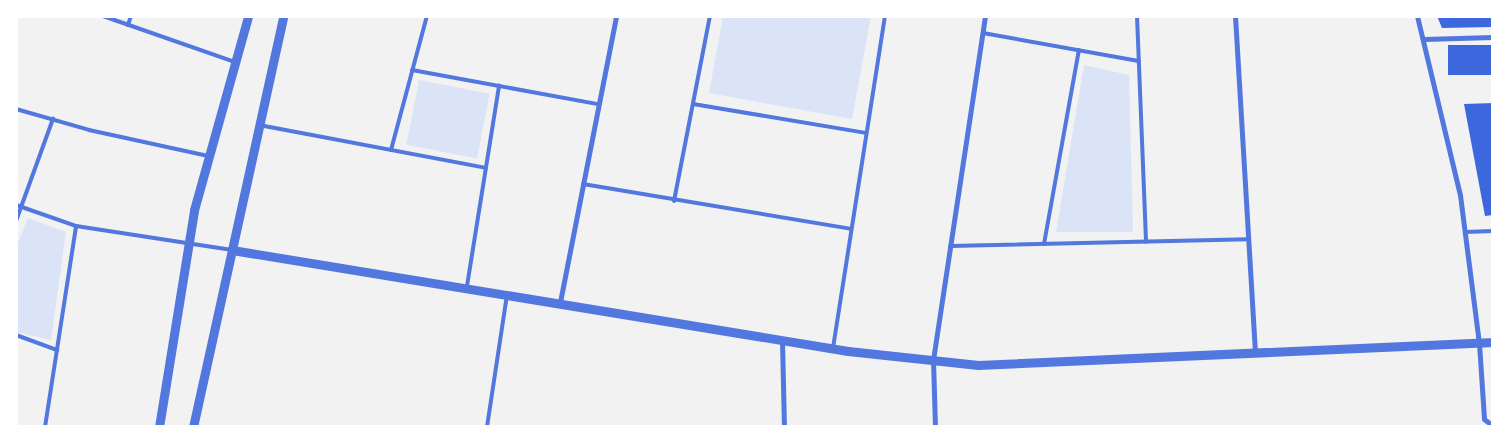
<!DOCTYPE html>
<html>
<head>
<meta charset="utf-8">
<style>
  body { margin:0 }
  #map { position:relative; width:1509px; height:443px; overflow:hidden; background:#f2f2f2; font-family:"Asap Condensed",sans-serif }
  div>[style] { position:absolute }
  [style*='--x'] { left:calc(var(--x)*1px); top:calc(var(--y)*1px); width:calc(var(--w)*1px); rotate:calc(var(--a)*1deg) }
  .green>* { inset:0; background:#dbe4f7; transform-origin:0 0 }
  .building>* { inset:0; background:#3d67dc; transform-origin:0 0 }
  .service>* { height:4px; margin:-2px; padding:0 2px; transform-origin:2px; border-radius:2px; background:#5277de }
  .minor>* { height:5px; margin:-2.5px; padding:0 2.5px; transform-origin:2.5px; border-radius:2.5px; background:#5277de }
  .tertiary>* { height:9px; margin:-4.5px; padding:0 4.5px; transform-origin:4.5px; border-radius:4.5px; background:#5277de }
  span { translate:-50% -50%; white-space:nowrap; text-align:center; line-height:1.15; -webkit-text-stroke:4.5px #fff; paint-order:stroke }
  .frame { position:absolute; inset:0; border:18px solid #fff; pointer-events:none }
</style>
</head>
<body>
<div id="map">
  <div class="green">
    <div style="clip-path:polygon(723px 16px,871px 16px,852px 119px,709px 93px)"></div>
    <div style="clip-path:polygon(1084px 65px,1129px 75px,1133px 232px,1056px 232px)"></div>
    <div style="left:419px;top:80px;width:72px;height:66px;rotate:11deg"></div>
    <div style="clip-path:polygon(28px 218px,66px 232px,51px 340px,16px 332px,16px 248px)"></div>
  </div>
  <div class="building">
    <div style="clip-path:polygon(1437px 16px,1493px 16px,1493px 27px,1442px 28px)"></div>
    <div style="left:1493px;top:45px;width:30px;height:45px;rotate:90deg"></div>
    <div style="clip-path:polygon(1493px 103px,1493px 215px,1485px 216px,1464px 104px)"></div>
  </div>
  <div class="service">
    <div style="--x:103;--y:16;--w:140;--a:19.2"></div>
    <div style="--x:1137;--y:16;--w:226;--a:87.7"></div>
    <div style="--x:128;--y:25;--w:9;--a:-72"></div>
    <div style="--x:983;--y:33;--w:158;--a:10.2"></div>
    <div style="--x:412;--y:70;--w:189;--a:10.4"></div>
    <div style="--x:693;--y:104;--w:175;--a:9.5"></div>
    <div style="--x:16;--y:109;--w:76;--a:16"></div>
    <div style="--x:89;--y:130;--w:122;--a:12.3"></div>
    <div style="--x:259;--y:125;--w:231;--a:10.7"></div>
    <div style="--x:391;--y:150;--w:139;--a:-75"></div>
    <div style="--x:583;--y:184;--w:272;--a:9.5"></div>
    <div style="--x:674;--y:201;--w:188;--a:-79"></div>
    <div style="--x:16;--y:205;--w:64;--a:19.3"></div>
    <div style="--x:76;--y:226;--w:158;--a:8.7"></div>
    <div style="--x:16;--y:221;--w:109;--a:-70.1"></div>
    <div style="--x:1465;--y:232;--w:28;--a:-2"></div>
    <div style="--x:1044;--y:244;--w:197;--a:-79.8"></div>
    <div style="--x:950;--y:246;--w:298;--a:-1.3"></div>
    <div style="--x:467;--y:286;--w:203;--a:-80.9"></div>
    <div style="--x:16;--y:335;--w:44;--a:20.1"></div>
    <div style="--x:833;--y:348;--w:336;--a:-81.1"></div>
    <div style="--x:45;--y:427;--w:203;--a:-81.2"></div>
    <div style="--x:386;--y:427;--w:12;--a:0"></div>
    <div style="--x:487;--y:427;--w:134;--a:-81.4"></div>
  </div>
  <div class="minor">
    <div style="--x:1235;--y:16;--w:338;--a:86.6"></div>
    <div style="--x:1417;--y:16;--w:184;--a:76.5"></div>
    <div style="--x:1460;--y:195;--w:149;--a:82.7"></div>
    <div style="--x:1479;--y:343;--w:76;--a:86.2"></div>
    <div style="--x:1484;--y:419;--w:11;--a:38"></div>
    <div style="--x:1424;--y:39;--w:69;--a:-1.7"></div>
    <div style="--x:560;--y:302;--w:291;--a:-78.9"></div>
    <div style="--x:782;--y:340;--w:87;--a:88.7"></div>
    <div style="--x:935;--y:427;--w:67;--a:-91.7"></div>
    <div style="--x:933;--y:360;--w:348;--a:-81.4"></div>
  </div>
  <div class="tertiary">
    <div style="--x:232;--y:250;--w:624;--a:9.31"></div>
    <div style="--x:848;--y:351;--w:131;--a:6.1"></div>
    <div style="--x:978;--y:365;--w:516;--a:-2.56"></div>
    <div style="--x:159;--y:427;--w:220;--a:-80.8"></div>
    <div style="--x:194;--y:210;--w:201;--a:-74.4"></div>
    <div style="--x:193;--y:427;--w:421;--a:-77.6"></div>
  </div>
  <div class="frame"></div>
</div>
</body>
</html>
